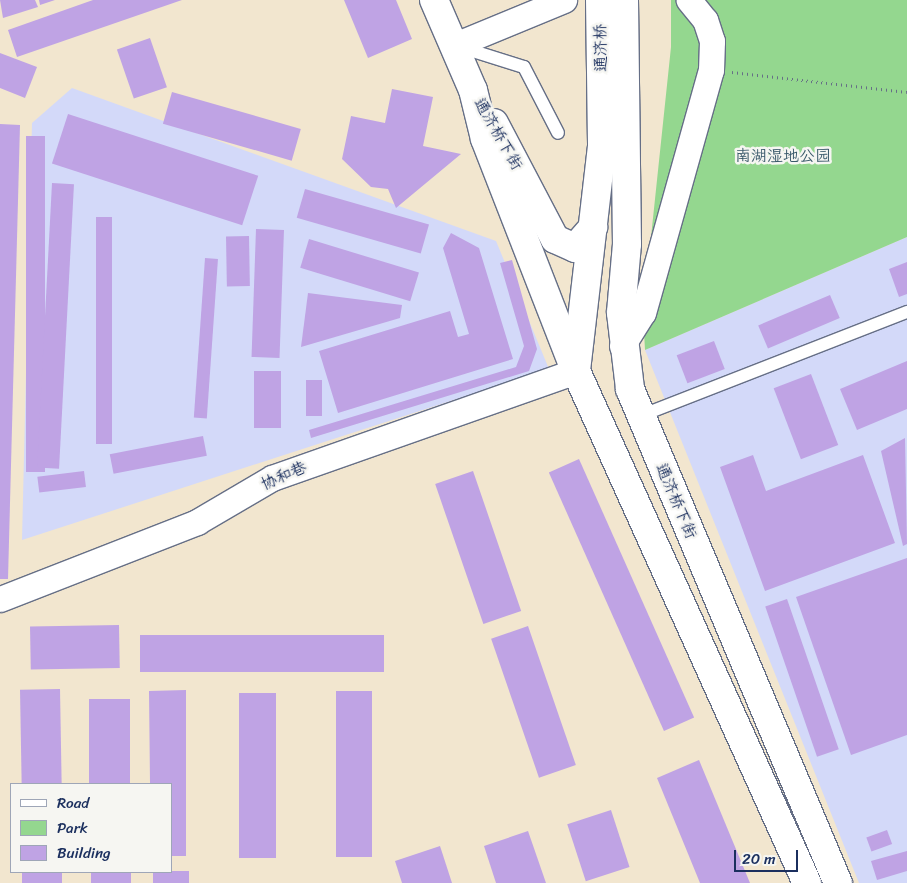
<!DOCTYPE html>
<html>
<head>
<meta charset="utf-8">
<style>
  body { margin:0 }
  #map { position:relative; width:907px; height:883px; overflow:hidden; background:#f2e6cf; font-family:Sriracha,"LXGW WenKai TC",sans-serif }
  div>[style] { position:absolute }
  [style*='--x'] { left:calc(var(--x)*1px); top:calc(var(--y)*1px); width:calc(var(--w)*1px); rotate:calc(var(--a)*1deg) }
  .built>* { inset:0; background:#d3d9f9 }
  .green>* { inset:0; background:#94d78f }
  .building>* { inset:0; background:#bfa3e4; transform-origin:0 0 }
  .path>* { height:3px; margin-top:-1.5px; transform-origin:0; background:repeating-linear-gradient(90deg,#666f86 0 1px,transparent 0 5px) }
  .roads { filter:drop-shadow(1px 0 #666f86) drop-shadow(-1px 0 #666f86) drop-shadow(0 1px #666f86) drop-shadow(0 -1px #666f86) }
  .lane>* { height:12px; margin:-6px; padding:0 6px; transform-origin:6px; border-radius:6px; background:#fff }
  .street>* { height:25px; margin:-12.5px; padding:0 12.5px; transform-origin:12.5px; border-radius:12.5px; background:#fff }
  .secondary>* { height:28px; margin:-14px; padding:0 14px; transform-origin:14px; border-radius:14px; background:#fff }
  span { translate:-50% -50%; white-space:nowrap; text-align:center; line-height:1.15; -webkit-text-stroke:5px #f6f6f2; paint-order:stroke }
  .street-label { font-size:16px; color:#1b2f5e }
  .park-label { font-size:16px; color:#39596a }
  .legend { position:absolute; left:10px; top:783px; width:162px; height:90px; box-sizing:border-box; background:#f6f6f2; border:1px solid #9ea6b7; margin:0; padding:6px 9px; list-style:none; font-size:15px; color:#1b2f5e }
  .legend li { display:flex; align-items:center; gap:10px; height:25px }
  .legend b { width:25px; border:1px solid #9ea6b7 }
  .scale { position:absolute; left:734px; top:850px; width:64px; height:22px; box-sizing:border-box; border:2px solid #1b2f5e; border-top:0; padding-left:6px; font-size:15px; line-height:18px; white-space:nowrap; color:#1b2f5e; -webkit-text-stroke:4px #f6f6f2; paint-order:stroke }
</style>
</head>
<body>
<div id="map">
  <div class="built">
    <div style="clip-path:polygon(72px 88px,496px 241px,549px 369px,22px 540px,32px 123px)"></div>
    <div style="clip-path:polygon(907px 237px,907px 883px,859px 883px,645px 350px)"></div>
  </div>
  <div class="green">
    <div style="clip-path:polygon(671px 0,907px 0,907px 237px,645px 350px,643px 313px,671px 47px)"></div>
  </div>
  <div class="building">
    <div style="clip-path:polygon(0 0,35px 0,38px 7px,3px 18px)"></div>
    <div style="clip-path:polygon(39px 0,55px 0,40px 5px)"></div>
    <div style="clip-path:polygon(93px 0,182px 0,17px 57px,8px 30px)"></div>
    <div style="clip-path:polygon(344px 0,396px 0,412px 39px,368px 58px)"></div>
    <div style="left:150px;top:38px;width:52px;height:35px;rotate:71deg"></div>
    <div style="clip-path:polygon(0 53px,37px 67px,25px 98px,0 88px)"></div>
    <div style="clip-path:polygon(392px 89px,433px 97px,423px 146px,461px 154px,396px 208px,388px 189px,371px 187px,342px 159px,351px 116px,385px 123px)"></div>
    <div style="left:172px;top:92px;width:134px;height:33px;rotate:16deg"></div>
    <div style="left:68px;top:114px;width:200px;height:52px;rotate:18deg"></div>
    <div style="clip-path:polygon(0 124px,20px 125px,8px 579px,0 579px)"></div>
    <div style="left:26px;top:136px;width:19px;height:336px"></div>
    <div style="left:52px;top:183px;width:22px;height:285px;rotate:3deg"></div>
    <div style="left:305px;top:189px;width:129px;height:30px;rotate:16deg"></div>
    <div style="left:96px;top:217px;width:16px;height:227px"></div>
    <div style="left:256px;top:229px;width:28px;height:128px;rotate:2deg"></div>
    <div style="clip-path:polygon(451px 233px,479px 248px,513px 359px,338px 413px,319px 351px,450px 311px,458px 337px,469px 334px,443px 248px)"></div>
    <div style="left:249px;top:236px;width:50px;height:23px;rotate:89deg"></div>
    <div style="left:309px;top:239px;width:115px;height:30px;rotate:17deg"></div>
    <div style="left:205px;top:258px;width:13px;height:160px;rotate:4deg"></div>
    <div style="clip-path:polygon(512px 260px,537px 349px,529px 371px,311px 438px,309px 430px,516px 367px,524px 346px,500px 263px)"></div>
    <div style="clip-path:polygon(907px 262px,907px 294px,899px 297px,889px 269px)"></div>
    <div style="clip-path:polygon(308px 293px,402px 305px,400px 318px,301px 347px)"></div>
    <div style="left:830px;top:295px;width:25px;height:78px;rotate:67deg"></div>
    <div style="left:714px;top:341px;width:30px;height:40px;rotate:69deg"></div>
    <div style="clip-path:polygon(907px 361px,907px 409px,857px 430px,840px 389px)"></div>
    <div style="left:254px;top:371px;width:27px;height:57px"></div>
    <div style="left:811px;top:374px;width:76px;height:40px;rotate:69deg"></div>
    <div style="left:306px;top:380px;width:16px;height:36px"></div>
    <div style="left:203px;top:436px;width:20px;height:95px;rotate:79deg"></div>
    <div style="clip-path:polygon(905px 438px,907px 544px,903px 546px,881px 451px)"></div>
    <div style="clip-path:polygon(753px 455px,766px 491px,863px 455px,895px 543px,765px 591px,720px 467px)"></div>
    <div style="left:579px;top:459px;width:283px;height:33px;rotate:66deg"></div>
    <div style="left:84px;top:471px;width:16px;height:47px;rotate:83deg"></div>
    <div style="left:473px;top:471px;width:148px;height:40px;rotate:71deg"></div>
    <div style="clip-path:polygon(907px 558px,907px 735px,851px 755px,796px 597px)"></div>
    <div style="left:787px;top:599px;width:159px;height:23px;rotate:71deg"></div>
    <div style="left:119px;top:625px;width:43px;height:89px;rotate:89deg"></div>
    <div style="left:528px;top:626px;width:147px;height:39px;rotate:71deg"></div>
    <div style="left:140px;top:635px;width:244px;height:37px"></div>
    <div style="left:60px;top:689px;width:95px;height:40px;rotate:89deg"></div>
    <div style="clip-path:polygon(186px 690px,186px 856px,171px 856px,171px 784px,150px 784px,149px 691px)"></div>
    <div style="left:336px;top:691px;width:36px;height:166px"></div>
    <div style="left:239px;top:693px;width:37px;height:165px"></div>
    <div style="left:130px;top:699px;width:85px;height:41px;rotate:90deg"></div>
    <div style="clip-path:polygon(699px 760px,750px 883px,700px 883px,657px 778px)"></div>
    <div style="left:611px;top:810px;width:60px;height:46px;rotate:72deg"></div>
    <div style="left:887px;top:830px;width:15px;height:22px;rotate:70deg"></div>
    <div style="clip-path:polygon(528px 831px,546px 883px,496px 883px,484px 846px)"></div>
    <div style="clip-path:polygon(440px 846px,452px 883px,402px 883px,395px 861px)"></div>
    <div style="clip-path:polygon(907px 851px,907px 871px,877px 880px,871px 861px)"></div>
    <div style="left:189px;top:871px;width:12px;height:36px;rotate:90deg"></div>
    <div style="left:22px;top:872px;width:40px;height:11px"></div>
    <div style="left:91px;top:872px;width:40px;height:11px"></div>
  </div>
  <div class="path">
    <div style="--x:732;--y:72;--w:176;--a:6.5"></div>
  </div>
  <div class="roads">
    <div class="lane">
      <div style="--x:457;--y:46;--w:70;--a:17.4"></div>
      <div style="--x:524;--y:67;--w:74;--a:62.7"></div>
      <div style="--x:640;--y:416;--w:287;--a:-21.3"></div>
    </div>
    <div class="street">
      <div style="--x:455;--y:45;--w:118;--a:-22.4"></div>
      <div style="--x:622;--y:346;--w:39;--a:-58"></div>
      <div style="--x:643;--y:313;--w:252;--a:-74.4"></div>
      <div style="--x:711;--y:70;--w:29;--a:-88"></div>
      <div style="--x:712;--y:41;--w:22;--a:-108"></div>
      <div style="--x:705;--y:20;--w:26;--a:-129"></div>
      <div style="--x:0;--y:599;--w:212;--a:-21.3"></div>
      <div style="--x:197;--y:522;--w:87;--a:-30.4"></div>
      <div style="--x:272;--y:478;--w:322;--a:-19.4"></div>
    </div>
    <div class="secondary">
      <div style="--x:434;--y:0;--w:98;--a:66.6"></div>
      <div style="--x:473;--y:90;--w:50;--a:76.2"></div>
      <div style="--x:485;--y:139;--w:245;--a:68.7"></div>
      <div style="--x:600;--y:0;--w:146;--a:89.2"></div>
      <div style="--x:602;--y:146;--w:226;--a:96.6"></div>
      <div style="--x:576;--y:371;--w:562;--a:65.72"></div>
      <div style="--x:624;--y:0;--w:244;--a:89.3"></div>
      <div style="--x:627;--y:244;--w:69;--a:95"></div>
      <div style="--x:621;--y:313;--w:77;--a:83.2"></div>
      <div style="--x:630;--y:389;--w:536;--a:67.17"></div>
      <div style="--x:494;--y:123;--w:131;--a:62.3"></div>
      <div style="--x:555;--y:239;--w:22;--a:24"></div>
      <div style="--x:575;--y:248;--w:28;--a:-49"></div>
    </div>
  </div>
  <div class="street-label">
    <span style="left:601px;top:48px;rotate:-91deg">通济桥</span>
    <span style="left:498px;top:134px;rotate:60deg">通济桥下街</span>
    <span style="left:284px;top:476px;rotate:-24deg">协和巷</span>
    <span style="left:676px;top:501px;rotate:67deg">通济桥下街</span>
  </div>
  <div class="park-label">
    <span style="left:783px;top:156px">南湖湿地公园</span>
  </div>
  <ul class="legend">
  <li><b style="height:6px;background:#fff"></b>Road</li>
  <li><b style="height:14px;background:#94d78f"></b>Park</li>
  <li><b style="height:14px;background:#bfa3e4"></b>Building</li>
  </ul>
  <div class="scale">20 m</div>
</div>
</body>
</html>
